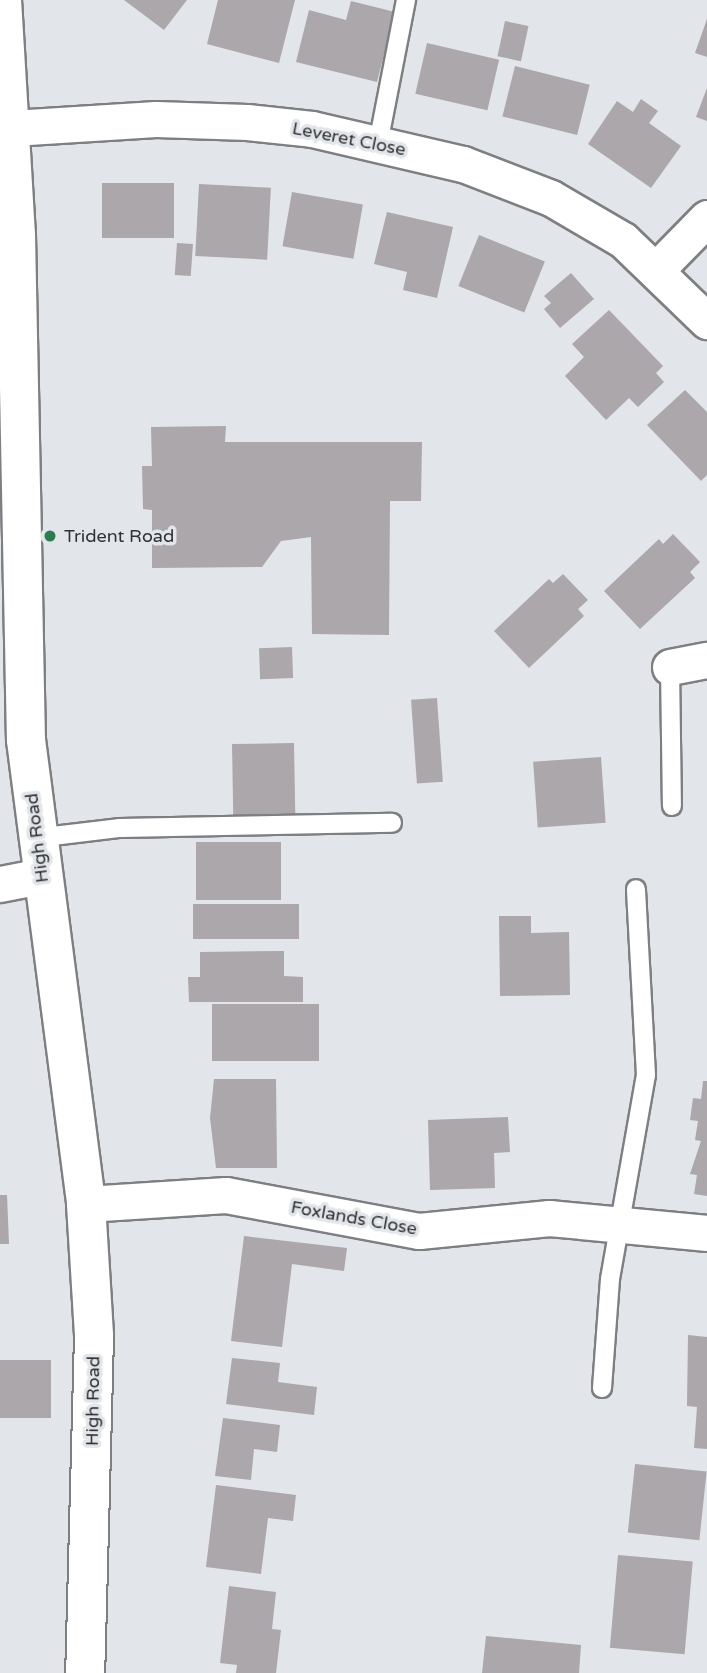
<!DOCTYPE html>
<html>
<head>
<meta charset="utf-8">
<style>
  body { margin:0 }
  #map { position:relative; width:707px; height:1673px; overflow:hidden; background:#e2e5e9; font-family:"Varela Round",sans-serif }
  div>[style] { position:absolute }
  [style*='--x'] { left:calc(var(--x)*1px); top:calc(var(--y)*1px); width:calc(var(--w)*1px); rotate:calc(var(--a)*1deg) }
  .building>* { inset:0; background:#aba7ab; transform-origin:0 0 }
  .roads { filter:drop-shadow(2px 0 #7d7f83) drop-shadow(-2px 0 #7d7f83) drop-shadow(0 2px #7d7f83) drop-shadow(0 -2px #7d7f83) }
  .lane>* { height:18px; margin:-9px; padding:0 9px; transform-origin:9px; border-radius:9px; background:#fff }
  .street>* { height:35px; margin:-17.5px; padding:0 17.5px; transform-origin:17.5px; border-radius:17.5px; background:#fff }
  .secondary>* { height:38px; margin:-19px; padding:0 19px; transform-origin:19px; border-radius:19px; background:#fff }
  .dots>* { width:19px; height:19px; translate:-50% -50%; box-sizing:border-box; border:4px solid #e2e5e9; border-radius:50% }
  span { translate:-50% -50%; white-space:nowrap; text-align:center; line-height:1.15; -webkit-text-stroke:7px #e2e5e9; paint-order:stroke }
  .street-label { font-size:18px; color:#303132 }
  .poi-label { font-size:18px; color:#303132 }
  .left { translate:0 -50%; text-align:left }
</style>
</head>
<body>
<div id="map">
  <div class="building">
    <div style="clip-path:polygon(124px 0,187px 0,164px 30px)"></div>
    <div style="clip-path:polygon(218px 0,295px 0,279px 63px,207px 44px)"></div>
    <div style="clip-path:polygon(351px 1px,395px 12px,377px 82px,296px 62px,309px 10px,346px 20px)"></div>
    <div style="clip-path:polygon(707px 19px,707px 57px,695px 53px)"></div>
    <div style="left:505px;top:21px;width:24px;height:36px;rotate:12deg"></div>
    <div style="left:427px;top:43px;width:74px;height:52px;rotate:13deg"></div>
    <div style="left:515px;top:66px;width:77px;height:52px;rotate:14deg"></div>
    <div style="clip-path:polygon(707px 88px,707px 121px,696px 117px)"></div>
    <div style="clip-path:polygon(641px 99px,658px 111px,649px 123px,681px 146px,651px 188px,588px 144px,617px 101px,633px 112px)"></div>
    <div style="left:102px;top:183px;width:72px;height:55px"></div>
    <div style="left:199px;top:184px;width:72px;height:72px;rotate:3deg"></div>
    <div style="left:292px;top:192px;width:72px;height:55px;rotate:10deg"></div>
    <div style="clip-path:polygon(387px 212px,453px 227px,437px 298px,403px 290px,407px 272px,374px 264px)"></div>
    <div style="left:479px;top:235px;width:71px;height:55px;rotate:22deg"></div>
    <div style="left:177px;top:243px;width:16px;height:32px;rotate:4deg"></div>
    <div style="clip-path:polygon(571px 273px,594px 299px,560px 328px,544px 309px,551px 303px,544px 296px)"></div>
    <div style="clip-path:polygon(609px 310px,663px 366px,656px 373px,664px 382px,638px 407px,629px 398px,606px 420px,565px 376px,584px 357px,572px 344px)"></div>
    <div style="clip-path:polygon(685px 390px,707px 412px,707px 475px,701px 481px,647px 425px)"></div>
    <div style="clip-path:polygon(226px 426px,225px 442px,422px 442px,421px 501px,390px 501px,389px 635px,312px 634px,311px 537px,281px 541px,262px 567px,152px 568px,152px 510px,143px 509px,142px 466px,152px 466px,151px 427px)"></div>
    <div style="clip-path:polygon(673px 534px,700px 562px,690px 572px,695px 578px,640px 629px,604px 591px,659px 539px,663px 544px)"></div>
    <div style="clip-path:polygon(563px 574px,588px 600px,578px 609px,584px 616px,529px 668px,494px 631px,549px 579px,553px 583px)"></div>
    <div style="left:292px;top:647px;width:31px;height:33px;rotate:88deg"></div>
    <div style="left:437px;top:698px;width:84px;height:26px;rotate:86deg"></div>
    <div style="left:294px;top:743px;width:76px;height:62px;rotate:89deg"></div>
    <div style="left:601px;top:757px;width:66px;height:68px;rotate:86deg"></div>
    <div style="left:196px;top:842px;width:85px;height:58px"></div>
    <div style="left:193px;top:904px;width:106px;height:35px"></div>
    <div style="clip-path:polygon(499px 916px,531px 916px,531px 933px,569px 932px,570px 995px,500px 996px)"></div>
    <div style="clip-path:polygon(284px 951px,284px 976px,303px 977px,303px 1002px,189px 1002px,188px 977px,200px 977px,200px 952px)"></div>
    <div style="left:319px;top:1004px;width:57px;height:107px;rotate:90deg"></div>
    <div style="clip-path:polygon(214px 1079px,276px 1079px,277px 1168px,216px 1168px,210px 1118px)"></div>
    <div style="clip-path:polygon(703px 1081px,707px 1081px,707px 1196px,694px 1194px,697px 1175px,690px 1174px,701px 1141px,695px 1140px,698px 1121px,690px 1120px,693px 1098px,701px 1099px)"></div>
    <div style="clip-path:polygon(508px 1117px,510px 1152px,494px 1153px,495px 1188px,430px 1190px,428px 1120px)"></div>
    <div style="clip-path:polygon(0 1195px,7px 1195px,9px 1244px,0 1244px)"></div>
    <div style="clip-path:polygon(244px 1236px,347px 1248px,344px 1271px,292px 1264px,282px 1347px,231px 1341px)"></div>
    <div style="clip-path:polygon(688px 1335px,707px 1337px,707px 1449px,694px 1448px,697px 1407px,687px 1406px)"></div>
    <div style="clip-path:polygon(232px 1358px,280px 1363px,278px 1382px,317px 1387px,314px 1415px,226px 1404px)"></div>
    <div style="left:0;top:1360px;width:51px;height:58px"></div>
    <div style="clip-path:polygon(223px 1418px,280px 1425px,277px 1452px,254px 1449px,251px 1480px,215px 1476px)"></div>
    <div style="left:635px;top:1464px;width:72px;height:69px;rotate:6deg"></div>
    <div style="clip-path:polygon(216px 1485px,296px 1495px,293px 1521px,268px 1518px,261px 1574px,206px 1567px)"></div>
    <div style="left:618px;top:1555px;width:75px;height:93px;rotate:5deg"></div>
    <div style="clip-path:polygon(229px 1586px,276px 1592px,272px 1629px,281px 1630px,276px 1673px,236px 1673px,237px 1665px,220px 1663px)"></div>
    <div style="clip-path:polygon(486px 1636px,581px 1645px,579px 1673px,482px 1673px)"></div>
  </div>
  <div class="roads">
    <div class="lane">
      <div style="--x:378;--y:144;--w:147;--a:-79"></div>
      <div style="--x:670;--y:667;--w:139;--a:89.2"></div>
      <div style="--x:36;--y:838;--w:85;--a:-6.8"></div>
      <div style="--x:120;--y:828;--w:272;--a:-1.1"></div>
      <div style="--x:602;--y:1388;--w:109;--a:-85.8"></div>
      <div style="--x:610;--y:1279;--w:207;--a:-80"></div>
      <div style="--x:646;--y:1075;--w:186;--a:-93.1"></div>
    </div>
    <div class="street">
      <div style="--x:12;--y:128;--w:144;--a:-3.6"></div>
      <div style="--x:156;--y:119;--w:91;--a:1.9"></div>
      <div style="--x:247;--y:122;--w:65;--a:6.1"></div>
      <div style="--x:312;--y:129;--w:155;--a:13.1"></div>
      <div style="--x:463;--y:164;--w:94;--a:21.1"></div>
      <div style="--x:551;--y:198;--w:83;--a:30.3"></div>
      <div style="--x:623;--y:240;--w:117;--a:44"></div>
      <div style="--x:658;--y:268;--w:70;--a:-45.6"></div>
      <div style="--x:670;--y:667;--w:38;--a:-11"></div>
      <div style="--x:0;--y:884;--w:42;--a:-11"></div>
      <div style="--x:86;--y:1204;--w:140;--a:-3.7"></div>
      <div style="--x:226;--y:1195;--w:196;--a:10.6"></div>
      <div style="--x:419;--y:1231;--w:131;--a:-5.7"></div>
      <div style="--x:549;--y:1218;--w:159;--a:5.4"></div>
    </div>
    <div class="secondary">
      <div style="--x:2;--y:0;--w:235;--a:86.6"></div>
      <div style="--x:16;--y:235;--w:505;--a:88.87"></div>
      <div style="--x:26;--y:740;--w:468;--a:82.6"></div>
      <div style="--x:86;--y:1204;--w:132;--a:86.5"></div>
      <div style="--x:94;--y:1336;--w:337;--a:91.5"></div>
    </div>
  </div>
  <div class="dots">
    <div style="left:50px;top:536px;background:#2b7d4f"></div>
  </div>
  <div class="street-label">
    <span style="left:349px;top:139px;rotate:11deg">Leveret Close</span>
    <span style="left:37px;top:838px;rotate:-97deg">High Road</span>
    <span style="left:354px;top:1218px;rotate:10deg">Foxlands Close</span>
    <span style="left:93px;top:1401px;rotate:-89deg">High Road</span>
  </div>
  <div class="poi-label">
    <span class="left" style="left:64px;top:536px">Trident Road</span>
  </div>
</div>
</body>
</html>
